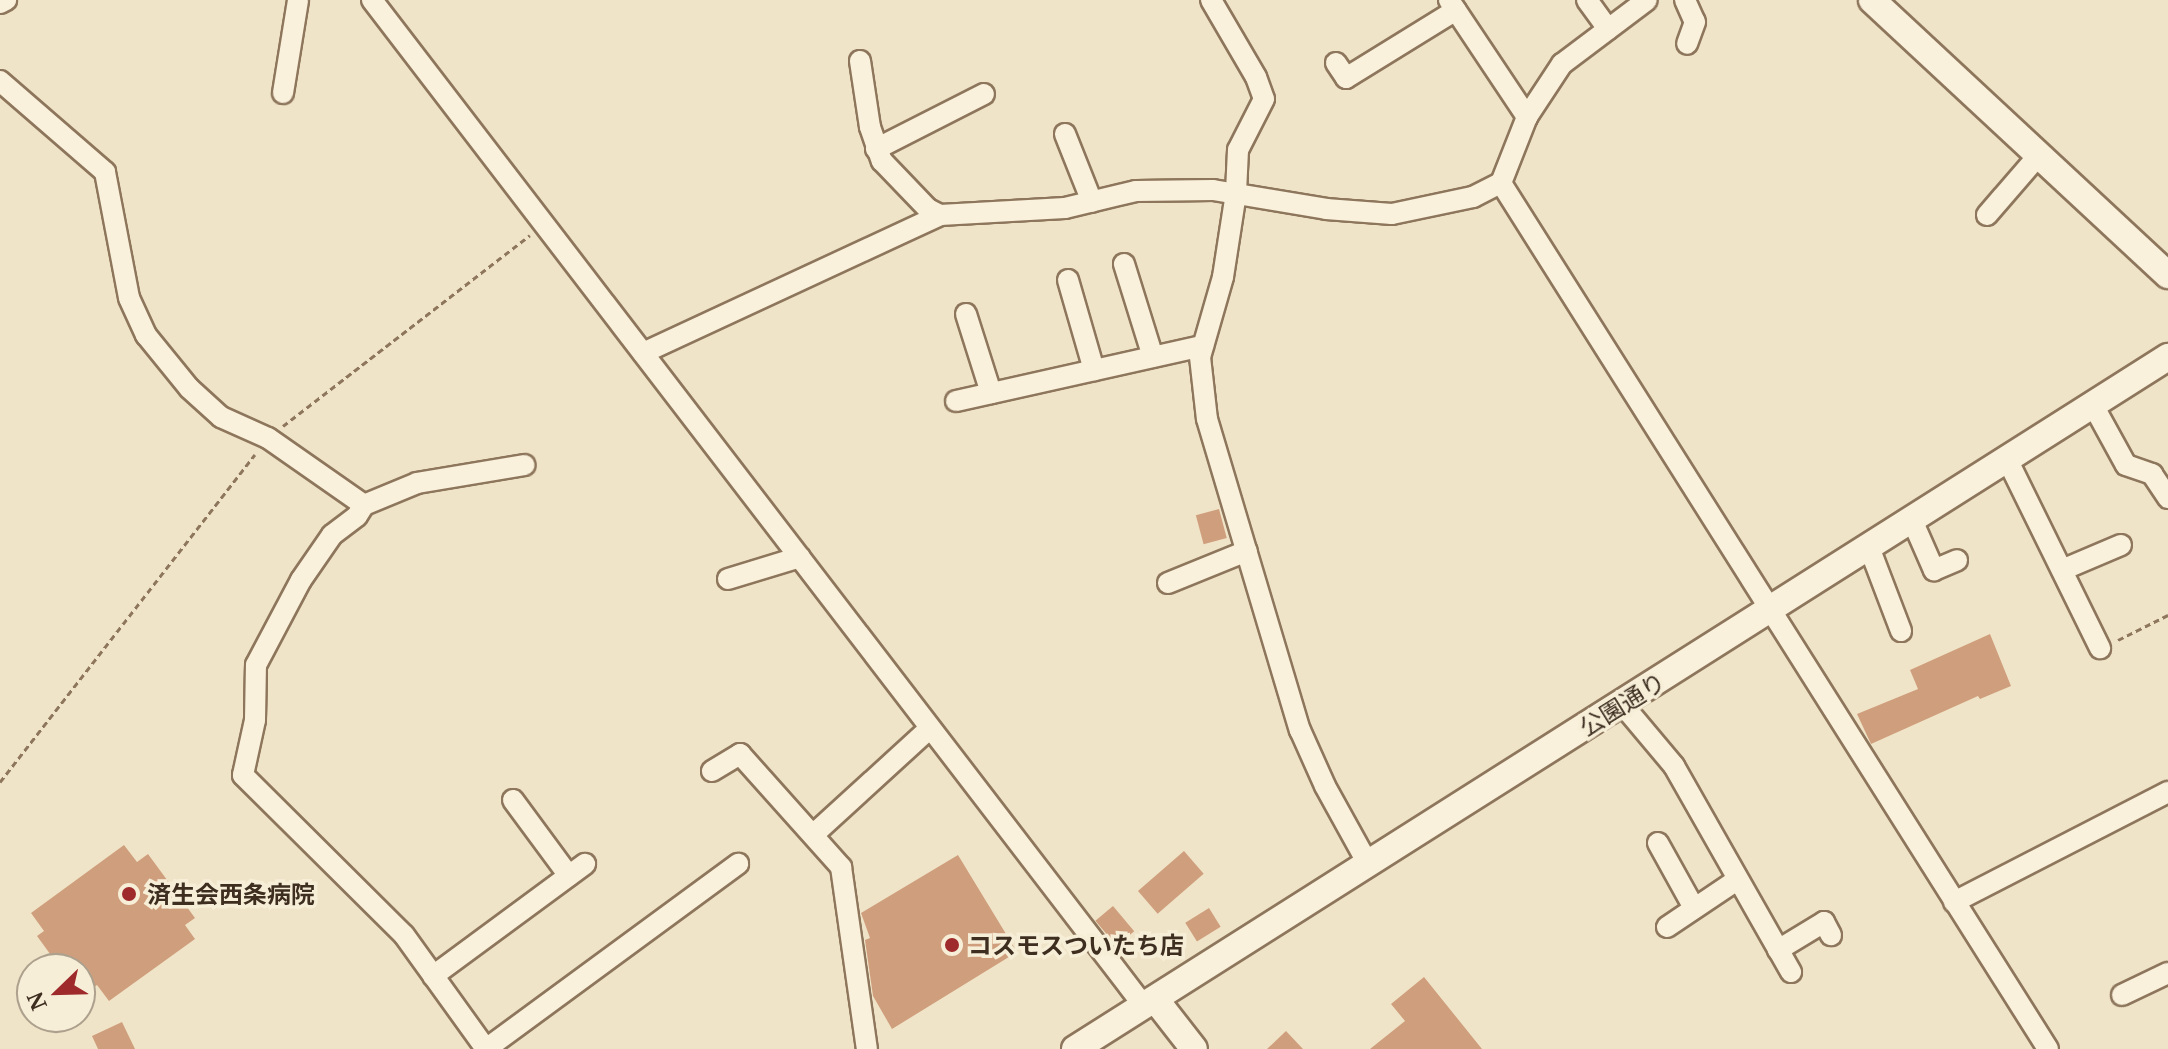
<!DOCTYPE html>
<html>
<head>
<meta charset="utf-8">
<style>
  body { margin:0 }
  #map { position:relative; width:2168px; height:1049px; overflow:hidden; background:#f0e4c8; font-family:"Noto Serif","Noto Sans JP",serif }
  div>[style] { position:absolute }
  [style*='--x'] { left:calc(var(--x)*1px); top:calc(var(--y)*1px); width:calc(var(--w)*1px); rotate:calc(var(--a)*1deg) }
  .building>* { inset:0; background:#cf9f7d; transform-origin:0 0 }
  .path>* { height:3px; margin-top:-1.5px; transform-origin:0; background:repeating-linear-gradient(90deg,#8d765c 0 6px,transparent 0 10px) }
  .roads { filter:drop-shadow(2px 0 #8d765c) drop-shadow(-2px 0 #8d765c) drop-shadow(0 2px #8d765c) drop-shadow(0 -2px #8d765c) }
  .minor>* { height:20px; margin:-10px; padding:0 10px; transform-origin:10px; border-radius:10px; background:#faf1dc }
  .tertiary>* { height:26px; margin:-13px; padding:0 13px; transform-origin:13px; border-radius:13px; background:#faf1dc }
  .dots>* { width:22px; height:22px; translate:-50% -50%; box-sizing:border-box; border:4px solid #f7eed8; border-radius:50% }
  span { translate:-50% -50%; white-space:nowrap; text-align:center; line-height:1.15; -webkit-text-stroke:7px #f7eed8; paint-order:stroke }
  .street-label { font-size:24px; color:#3d2e20 }
  .poi-label { font-size:24px; color:#3d2e20; font-weight:700 }
  .left { translate:0 -50%; text-align:left }
  .north { position:absolute; left:16px; top:953px; width:80px; height:80px; box-sizing:border-box; background:#f7eed8; border:2px solid #ada18e; border-radius:50%; rotate:247deg; font-size:22px; font-weight:700; line-height:32px; text-align:center; color:#3d2e20 }
  .north::after { content:''; display:block; margin:auto; width:28px; height:36px; background:#9e2a2b; clip-path:polygon(50% 0,100% 100%,50% 72%,0 100%) }
</style>
</head>
<body>
<div id="map">
  <div class="building">
    <div style="left:1219px;top:509px;width:30px;height:24px;rotate:75deg"></div>
    <div style="clip-path:polygon(1990px 634px,2011px 686px,1980px 699px,1978px 696px,1871px 744px,1857px 714px,1918px 689px,1910px 670px)"></div>
    <div style="clip-path:polygon(124px 845px,137px 862px,148px 854px,195px 918px,185px 925px,195px 939px,109px 1001px,97px 985px,80px 997px,80px 969px,61px 969px,37px 936px,44px 931px,31px 913px)"></div>
    <div style="left:1184px;top:851px;width:30px;height:61px;rotate:49deg"></div>
    <div style="clip-path:polygon(958px 855px,1017px 952px,892px 1029px,873px 996px,865px 940px,870px 938px,861px 913px)"></div>
    <div style="left:1113px;top:906px;width:33px;height:23px;rotate:50deg"></div>
    <div style="left:1209px;top:908px;width:22px;height:28px;rotate:58deg"></div>
    <div style="clip-path:polygon(1424px 977px,1482px 1049px,1370px 1049px,1405px 1021px,1391px 1004px)"></div>
    <div style="clip-path:polygon(122px 1022px,135px 1049px,98px 1049px,92px 1036px)"></div>
    <div style="clip-path:polygon(1286px 1031px,1303px 1049px,1267px 1049px)"></div>
  </div>
  <div class="path">
    <div style="--x:283;--y:426;--w:312;--a:-37.7"></div>
    <div style="--x:2118;--y:640;--w:56;--a:-26.6"></div>
    <div style="--x:0;--y:782;--w:415;--a:-52.1"></div>
  </div>
  <div class="roads">
    <div class="minor">
      <div style="--x:372;--y:0;--w:1268;--a:52.5"></div>
      <div style="--x:1211;--y:0;--w:89;--a:59.7"></div>
      <div style="--x:1256;--y:77;--w:23;--a:70"></div>
      <div style="--x:1264;--y:99;--w:57;--a:117"></div>
      <div style="--x:1238;--y:150;--w:43;--a:92.7"></div>
      <div style="--x:1236;--y:193;--w:85;--a:98.8"></div>
      <div style="--x:1223;--y:277;--w:83;--a:106"></div>
      <div style="--x:1200;--y:357;--w:62;--a:83.6"></div>
      <div style="--x:1207;--y:419;--w:325;--a:73.4"></div>
      <div style="--x:1300;--y:730;--w:61;--a:65.9"></div>
      <div style="--x:1325;--y:786;--w:89;--a:61.1"></div>
      <div style="--x:1449;--y:0;--w:141;--a:56.3"></div>
      <div style="--x:1587;--y:0;--w:36;--a:54"></div>
      <div style="--x:1685;--y:0;--w:24;--a:66"></div>
      <div style="--x:1695;--y:22;--w:23;--a:110"></div>
      <div style="--x:0;--y:3;--w:7;--a:-27"></div>
      <div style="--x:860;--y:61;--w:67;--a:81.4"></div>
      <div style="--x:870;--y:127;--w:36;--a:71"></div>
      <div style="--x:882;--y:161;--w:66;--a:46.2"></div>
      <div style="--x:928;--y:209;--w:13;--a:27"></div>
      <div style="--x:1336;--y:63;--w:18;--a:56"></div>
      <div style="--x:1346;--y:78;--w:129;--a:-31.7"></div>
      <div style="--x:0;--y:81;--w:139;--a:40.9"></div>
      <div style="--x:105;--y:172;--w:128;--a:79.2"></div>
      <div style="--x:129;--y:298;--w:41;--a:65.3"></div>
      <div style="--x:146;--y:335;--w:68;--a:50.9"></div>
      <div style="--x:189;--y:388;--w:43;--a:42.2"></div>
      <div style="--x:221;--y:417;--w:51;--a:24.1"></div>
      <div style="--x:268;--y:438;--w:117;--a:34.9"></div>
      <div style="--x:283;--y:93;--w:94;--a:-80.8"></div>
      <div style="--x:1065;--y:134;--w:73;--a:68.3"></div>
      <div style="--x:876;--y:149;--w:121;--a:-27"></div>
      <div style="--x:1501;--y:183;--w:1024;--a:57.72"></div>
      <div style="--x:1987;--y:215;--w:78;--a:-49.2"></div>
      <div style="--x:1124;--y:264;--w:97;--a:72.7"></div>
      <div style="--x:1068;--y:280;--w:94;--a:73.9"></div>
      <div style="--x:966;--y:314;--w:83;--a:72.4"></div>
      <div style="--x:643;--y:353;--w:327;--a:-24.9"></div>
      <div style="--x:940;--y:215;--w:125;--a:-3.2"></div>
      <div style="--x:1065;--y:208;--w:73;--a:-13.5"></div>
      <div style="--x:1136;--y:191;--w:77;--a:-0.7"></div>
      <div style="--x:1213;--y:190;--w:115;--a:9.5"></div>
      <div style="--x:1326;--y:209;--w:66;--a:4.3"></div>
      <div style="--x:1392;--y:214;--w:83;--a:-11.9"></div>
      <div style="--x:1473;--y:197;--w:31;--a:-27"></div>
      <div style="--x:1501;--y:183;--w:71;--a:-68.5"></div>
      <div style="--x:1527;--y:117;--w:64;--a:-56.6"></div>
      <div style="--x:1562;--y:64;--w:106;--a:-37"></div>
      <div style="--x:956;--y:401;--w:253;--a:-12.6"></div>
      <div style="--x:2093;--y:405;--w:68;--a:61.2"></div>
      <div style="--x:2126;--y:465;--w:28;--a:19"></div>
      <div style="--x:2152;--y:474;--w:29;--a:56"></div>
      <div style="--x:2007;--y:459;--w:211;--a:63.8"></div>
      <div style="--x:1912;--y:520;--w:55;--a:66.3"></div>
      <div style="--x:1934;--y:570;--w:25;--a:-23"></div>
      <div style="--x:1869;--y:547;--w:90;--a:69.1"></div>
      <div style="--x:2062;--y:570;--w:64;--a:-23"></div>
      <div style="--x:728;--y:579;--w:75;--a:-17"></div>
      <div style="--x:1168;--y:583;--w:85;--a:-22.1"></div>
      <div style="--x:1622;--y:704;--w:81;--a:50"></div>
      <div style="--x:1674;--y:766;--w:237;--a:60.4"></div>
      <div style="--x:712;--y:771;--w:33;--a:-31"></div>
      <div style="--x:740;--y:754;--w:152;--a:48.2"></div>
      <div style="--x:841;--y:867;--w:184;--a:81.9"></div>
      <div style="--x:513;--y:800;--w:94;--a:53.6"></div>
      <div style="--x:814;--y:834;--w:157;--a:-42.4"></div>
      <div style="--x:1658;--y:843;--w:74;--a:61"></div>
      <div style="--x:1954;--y:902;--w:241;--a:-27.2"></div>
      <div style="--x:1667;--y:927;--w:84;--a:-33.9"></div>
      <div style="--x:1778;--y:950;--w:54;--a:-31.3"></div>
      <div style="--x:1824;--y:922;--w:15;--a:62"></div>
      <div style="--x:433;--y:976;--w:189;--a:-36.4"></div>
      <div style="--x:2122;--y:995;--w:51;--a:-25.6"></div>
      <div style="--x:486;--y:1049;--w:140;--a:-125.7"></div>
      <div style="--x:404;--y:935;--w:227;--a:-135.2"></div>
      <div style="--x:243;--y:775;--w:56;--a:-77.7"></div>
      <div style="--x:255;--y:720;--w:55;--a:-89"></div>
      <div style="--x:256;--y:665;--w:96;--a:-62.1"></div>
      <div style="--x:301;--y:580;--w:55;--a:-55.4"></div>
      <div style="--x:332;--y:535;--w:31;--a:-37"></div>
      <div style="--x:357;--y:516;--w:13;--a:-58"></div>
      <div style="--x:364;--y:505;--w:57;--a:-22.5"></div>
      <div style="--x:417;--y:483;--w:109;--a:-9.5"></div>
      <div style="--x:486;--y:1049;--w:313;--a:-36.3"></div>
    </div>
    <div class="tertiary">
      <div style="--x:1872;--y:0;--w:404;--a:42.9"></div>
      <div style="--x:1155;--y:999;--w:63;--a:52"></div>
      <div style="--x:1075;--y:1049;--w:1294;--a:-32.34"></div>
    </div>
  </div>
  <div class="dots">
    <div style="left:129px;top:894px;background:#9e2a2b"></div>
    <div style="left:952px;top:945px;background:#9e2a2b"></div>
  </div>
  <div class="street-label">
    <span style="left:1622px;top:704px;rotate:-32deg">公園通り</span>
  </div>
  <div class="poi-label">
    <span class="left" style="left:147px;top:894px">済生会西条病院</span>
    <span class="left" style="left:968px;top:945px">コスモスついたち店</span>
  </div>
  <div class="north">N</div>
</div>
</body>
</html>
